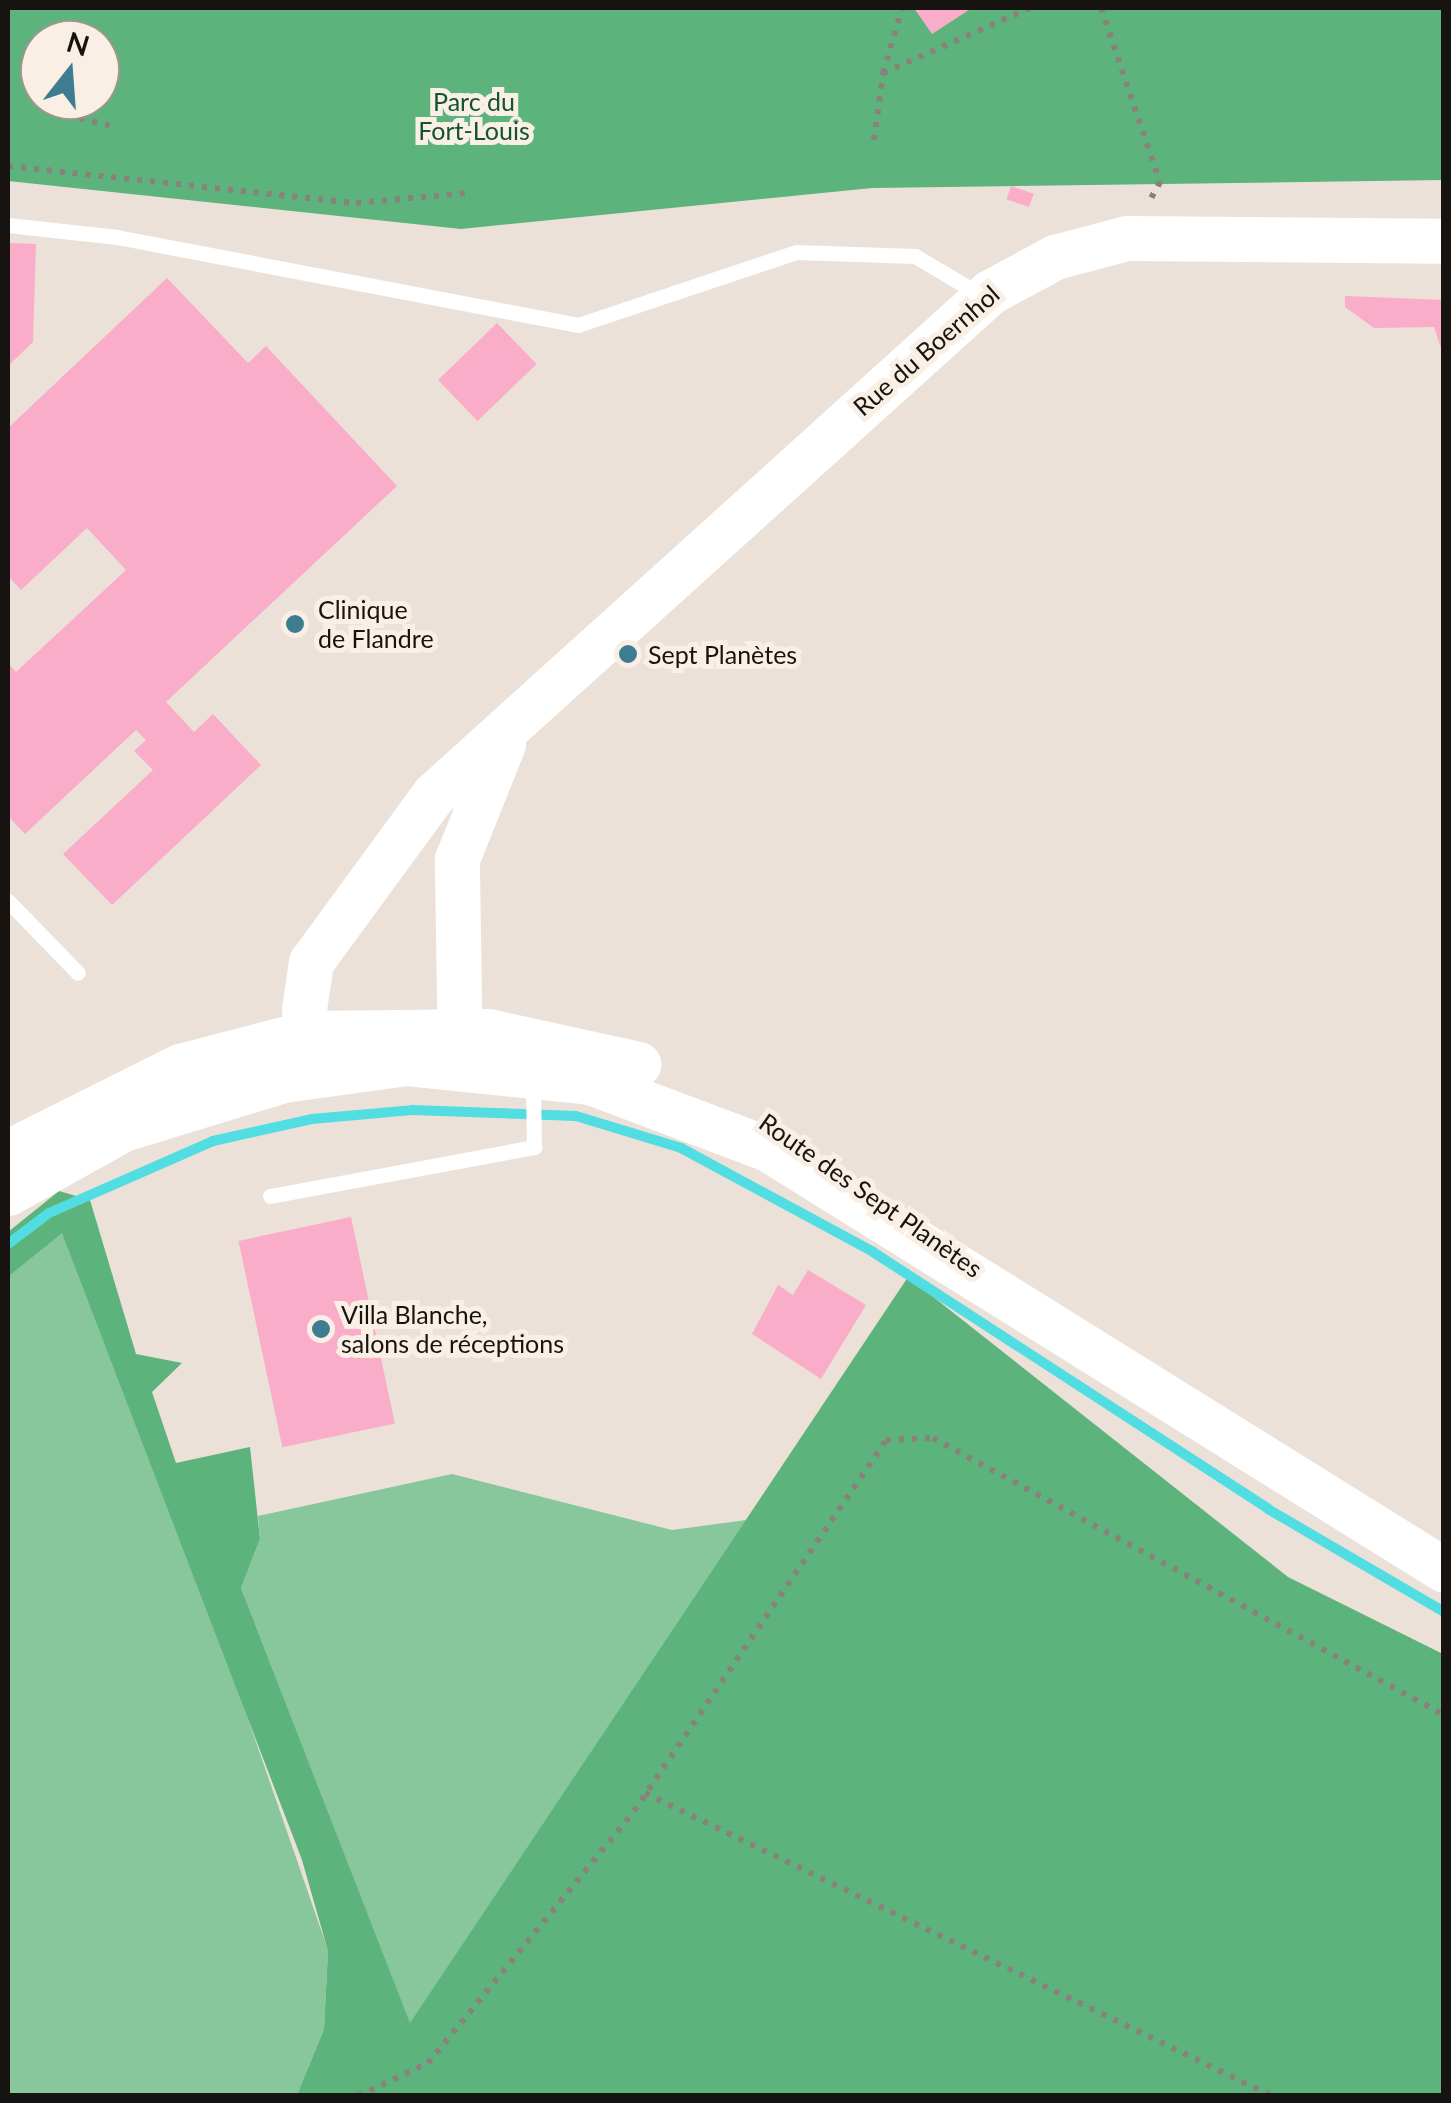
<!DOCTYPE html>
<html>
<head>
<meta charset="utf-8">
<style>
  body { margin:0 }
  #map { position:relative; width:1451px; height:2103px; overflow:hidden; background:#ece1d8; font-family:Lato,sans-serif }
  div>[style] { position:absolute }
  [style*='--x'] { left:calc(var(--x)*1px); top:calc(var(--y)*1px); width:calc(var(--w)*1px); rotate:calc(var(--a)*1deg) }
  .green>* { inset:0; background:#88c69c }
  .forest>* { inset:0; background:#5cb37c }
  .stream>* { height:10px; margin:-5px; padding:0 5px; transform-origin:5px; border-radius:5px; background:#52dde2 }
  .building>* { inset:0; background:#f9adc8; transform-origin:0 0 }
  .path>* { height:6px; margin-top:-3px; transform-origin:0; background:repeating-linear-gradient(90deg,#89827b 0 5px,transparent 0 13px) }
  .lane>* { height:15px; margin:-7.5px; padding:0 7.5px; transform-origin:7.5px; border-radius:7.5px; background:#fff }
  .secondary>* { height:45px; margin:-22.5px; padding:0 22.5px; transform-origin:22.5px; border-radius:22.5px; background:#fff }
  .dots>* { width:28px; height:28px; translate:-50% -50%; box-sizing:border-box; border:5px solid #f9efe5; border-radius:50% }
  span { translate:-50% -50%; white-space:nowrap; text-align:center; line-height:1.15; -webkit-text-stroke:10px #f9efe5; paint-order:stroke }
  .park-label { font-size:25px; color:#12542f }
  .street-label { font-size:25px; color:#161310 }
  .poi-label { font-size:25px; color:#161310 }
  .left { translate:0 -50%; text-align:left }
  .frame { position:absolute; inset:0; border:10px solid #161310; pointer-events:none }
  .north { position:absolute; left:20px; top:20px; width:100px; height:100px; box-sizing:border-box; background:#f9efe5; border:2px solid #9e9790; border-radius:50%; rotate:17deg; font-size:28px; font-weight:700; line-height:40px; text-align:center; color:#161310 }
  .north::after { content:''; display:block; margin:auto; width:35px; height:45px; background:#3e7c92; clip-path:polygon(50% 0,100% 100%,50% 72%,0 100%) }
</style>
</head>
<body>
<div id="map">
  <div class="green">
    <div style="clip-path:polygon(62px 1232px,210px 1609px,328px 1950px,324px 2029px,297px 2095px,8px 2096px,8px 1277px)"></div>
    <div style="clip-path:polygon(452px 1474px,672px 1530px,746px 1520px,410px 2024px,241px 1588px,260px 1539px,258px 1516px)"></div>
  </div>
  <div class="forest">
    <div style="clip-path:polygon(evenodd,8px 8px,1443px 8px,1443px 180px,872px 188px,461px 229px,8px 181px,8px 8px,40px 40px,100px 40px,100px 100px,40px 100px,40px 40px)"></div>
    <div style="clip-path:polygon(59px 1191px,90px 1200px,136px 1354px,182px 1363px,152px 1392px,176px 1463px,250px 1447px,260px 1539px,241px 1588px,410px 2023px,908px 1277px,1288px 1577px,1443px 1654px,1443px 2095px,297px 2095px,324px 2029px,328px 1951px,302px 1860px,62px 1233px,8px 1277px,8px 1232px)"></div>
  </div>
  <div class="stream">
    <div style="--x:8;--y:1244;--w:51;--a:-37.1"></div>
    <div style="--x:49;--y:1213;--w:179;--a:-23.7"></div>
    <div style="--x:213;--y:1141;--w:101;--a:-12.5"></div>
    <div style="--x:312;--y:1119;--w:100;--a:-5.1"></div>
    <div style="--x:412;--y:1110;--w:164;--a:2.1"></div>
    <div style="--x:576;--y:1116;--w:110;--a:16.9"></div>
    <div style="--x:681;--y:1148;--w:218;--a:28.4"></div>
    <div style="--x:873;--y:1252;--w:471;--a:33"></div>
    <div style="--x:1268;--y:1509;--w:204;--a:30.3"></div>
  </div>
  <div class="building">
    <div style="clip-path:polygon(914px 8px,972px 8px,932px 34px)"></div>
    <div style="left:1011px;top:186px;width:24px;height:14px;rotate:19deg"></div>
    <div style="clip-path:polygon(8px 243px,36px 244px,33px 342px,8px 366px)"></div>
    <div style="clip-path:polygon(167px 278px,248px 363px,266px 346px,397px 486px,166px 702px,194px 732px,213px 714px,261px 765px,112px 905px,63px 854px,153px 770px,134px 751px,146px 740px,136px 730px,25px 834px,8px 816px,8px 663px,16px 672px,126px 570px,87px 528px,21px 590px,8px 576px,8px 428px)"></div>
    <div style="clip-path:polygon(1345px 296px,1444px 300px,1444px 357px,1434px 327px,1374px 328px,1345px 307px)"></div>
    <div style="left:497px;top:323px;width:57px;height:82px;rotate:46deg"></div>
    <div style="left:351px;top:1217px;width:211px;height:115px;rotate:78deg"></div>
    <div style="clip-path:polygon(808px 1270px,866px 1305px,821px 1379px,752px 1334px,778px 1285px,793px 1295px)"></div>
  </div>
  <div class="path">
    <div style="--x:1101;--y:8;--w:184;--a:71.3"></div>
    <div style="--x:1160;--y:182;--w:18;--a:119"></div>
    <div style="--x:883;--y:73;--w:68;--a:-73.7"></div>
    <div style="--x:67;--y:115;--w:46;--a:13.7"></div>
    <div style="--x:874;--y:140;--w:68;--a:-82.3"></div>
    <div style="--x:883;--y:73;--w:161;--a:-23.9"></div>
    <div style="--x:8;--y:166;--w:350;--a:6.1"></div>
    <div style="--x:356;--y:203;--w:111;--a:-5.1"></div>
    <div style="--x:645;--y:1793;--w:696;--a:25.79"></div>
    <div style="--x:358;--y:2096;--w:77;--a:-25.2"></div>
    <div style="--x:428;--y:2063;--w:325;--a:-50.7"></div>
    <div style="--x:634;--y:1811;--w:448;--a:-55.8"></div>
    <div style="--x:886;--y:1440;--w:47;--a:-2.4"></div>
    <div style="--x:933;--y:1438;--w:581;--a:28.46"></div>
  </div>
  <div class="lane">
    <div style="--x:8;--y:225;--w:110;--a:6.3"></div>
    <div style="--x:117;--y:237;--w:469;--a:10.8"></div>
    <div style="--x:578;--y:325;--w:230;--a:-18.5"></div>
    <div style="--x:796;--y:252;--w:119;--a:1.9"></div>
    <div style="--x:915;--y:256;--w:74;--a:30.7"></div>
    <div style="--x:8;--y:901;--w:100;--a:45.8"></div>
    <div style="--x:270;--y:1196;--w:269;--a:-10.5"></div>
    <div style="--x:534;--y:1147;--w:67;--a:-90.9"></div>
  </div>
  <div class="secondary">
    <div style="--x:460;--y:1060;--w:201;--a:-90.9"></div>
    <div style="--x:457;--y:859;--w:124;--a:-68.2"></div>
    <div style="--x:316;--y:1074;--w:66;--a:-100.5"></div>
    <div style="--x:304;--y:1009;--w:48;--a:-81.5"></div>
    <div style="--x:311;--y:962;--w:208;--a:-53.8"></div>
    <div style="--x:434;--y:794;--w:749;--a:-42.08"></div>
    <div style="--x:990;--y:292;--w:74;--a:-28.3"></div>
    <div style="--x:1055;--y:257;--w:74;--a:-14.8"></div>
    <div style="--x:1127;--y:238;--w:317;--a:0.5"></div>
    <div style="--x:8;--y:1152;--w:192;--a:-26.6"></div>
    <div style="--x:180;--y:1066;--w:131;--a:-14.6"></div>
    <div style="--x:307;--y:1033;--w:181;--a:-0.6"></div>
    <div style="--x:488;--y:1031;--w:154;--a:12.4"></div>
    <div style="--x:8;--y:1193;--w:132;--a:-29.1"></div>
    <div style="--x:123;--y:1129;--w:167;--a:-17"></div>
    <div style="--x:283;--y:1080;--w:125;--a:-7.8"></div>
    <div style="--x:407;--y:1063;--w:184;--a:5.9"></div>
    <div style="--x:590;--y:1082;--w:190;--a:20.6"></div>
    <div style="--x:768;--y:1149;--w:796;--a:31.91"></div>
  </div>
  <div class="dots">
    <div style="left:295px;top:624px;background:#3e7c92"></div>
    <div style="left:628px;top:654px;background:#3e7c92"></div>
    <div style="left:321px;top:1329px;background:#3e7c92"></div>
  </div>
  <div class="park-label">
    <span style="left:474px;top:116px">Parc du<br>Fort-Louis</span>
  </div>
  <div class="street-label">
    <span style="left:926px;top:350px;rotate:-41deg">Rue du Boernhol</span>
    <span style="left:871px;top:1195px;rotate:35deg">Route des Sept Planètes</span>
  </div>
  <div class="poi-label">
    <span class="left" style="left:318px;top:624px">Clinique<br>de Flandre</span>
    <span class="left" style="left:648px;top:654px">Sept Planètes</span>
    <span class="left" style="left:341px;top:1329px">Villa Blanche,<br>salons de réceptions</span>
  </div>
  <div class="frame"></div>
  <div class="north">N</div>
</div>
</body>
</html>
